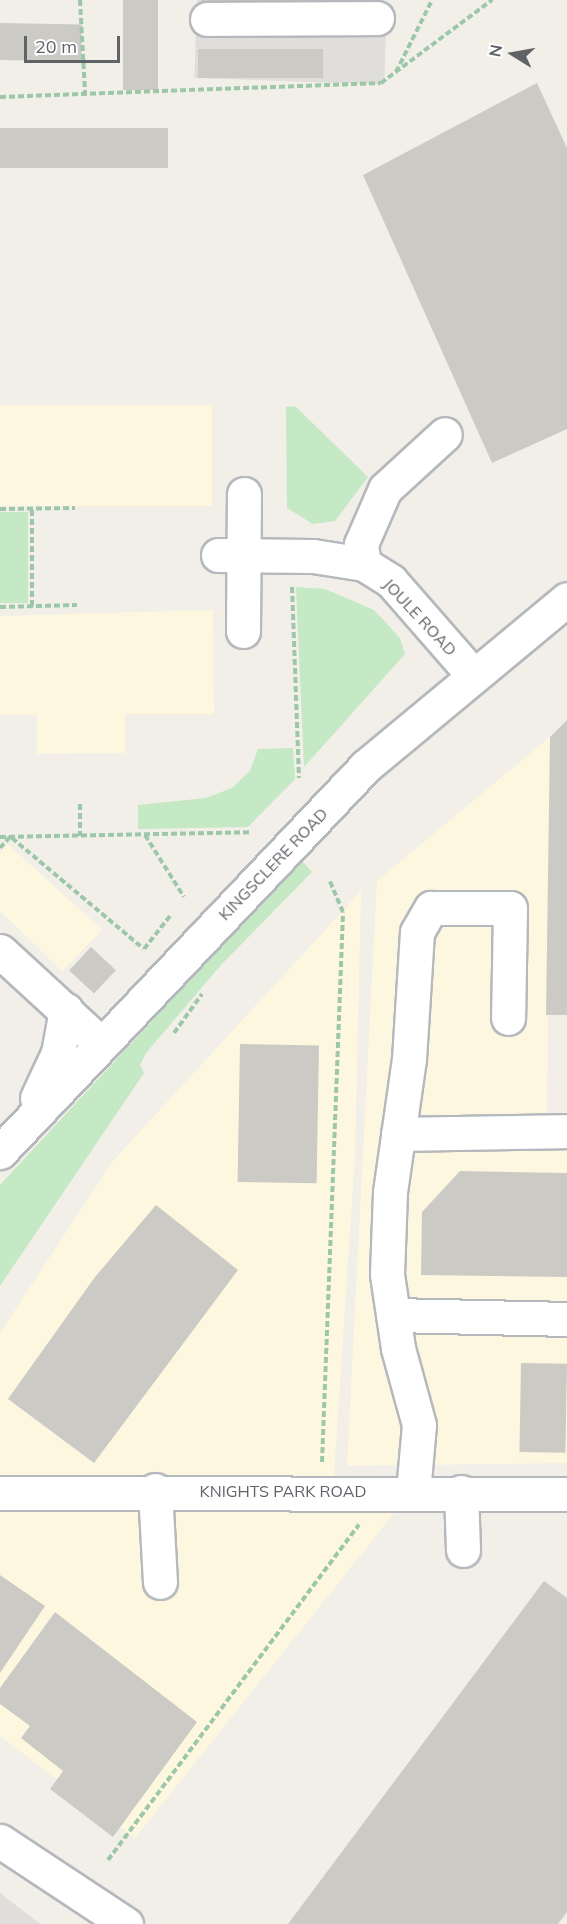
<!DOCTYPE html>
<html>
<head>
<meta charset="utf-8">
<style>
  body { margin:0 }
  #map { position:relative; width:567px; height:1924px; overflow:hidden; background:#f1efe8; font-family:Mulish,sans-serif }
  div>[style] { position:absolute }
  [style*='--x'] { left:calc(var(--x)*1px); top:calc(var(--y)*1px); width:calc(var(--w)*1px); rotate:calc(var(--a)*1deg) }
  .commercial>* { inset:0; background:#fef7e0; transform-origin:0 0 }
  .industrial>* { inset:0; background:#e0deda; transform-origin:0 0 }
  .green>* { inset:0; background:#c5e8c5; transform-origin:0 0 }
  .building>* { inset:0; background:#cccac5; transform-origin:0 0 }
  .path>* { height:4px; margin-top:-2px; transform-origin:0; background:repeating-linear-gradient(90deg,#9cc7a9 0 6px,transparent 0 9px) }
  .roads { filter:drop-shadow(2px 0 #b5b8bc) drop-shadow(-2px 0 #b5b8bc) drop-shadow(0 2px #b5b8bc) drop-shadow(0 -2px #b5b8bc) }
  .minor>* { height:33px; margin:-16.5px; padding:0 16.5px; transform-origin:16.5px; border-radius:16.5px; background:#fff }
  span { translate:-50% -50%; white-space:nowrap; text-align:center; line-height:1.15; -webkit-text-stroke:6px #fff; paint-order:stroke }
  .street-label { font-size:16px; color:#5f6368 }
  .north { position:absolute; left:483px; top:24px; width:60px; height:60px; -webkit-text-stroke:4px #fff; paint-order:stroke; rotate:281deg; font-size:16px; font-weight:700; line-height:24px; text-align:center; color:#5f6368 }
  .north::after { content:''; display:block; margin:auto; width:21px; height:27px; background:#5f6368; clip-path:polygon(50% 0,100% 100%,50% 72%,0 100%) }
  .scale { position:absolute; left:24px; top:36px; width:96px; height:27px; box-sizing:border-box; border:3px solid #5f6368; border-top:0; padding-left:8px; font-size:18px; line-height:21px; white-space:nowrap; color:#5f6368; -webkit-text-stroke:4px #fff; paint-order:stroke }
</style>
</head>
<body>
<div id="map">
  <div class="commercial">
    <div style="left:0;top:405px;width:212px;height:101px"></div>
    <div style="clip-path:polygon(213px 610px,214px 714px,125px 714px,125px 753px,37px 754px,37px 715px,0 715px,0 616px)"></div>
    <div style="clip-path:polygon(550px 737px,547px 1149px,567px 1151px,567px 1463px,347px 1466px,377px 881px)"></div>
    <div style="clip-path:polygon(8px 844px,102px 930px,62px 971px,0 911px,0 853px)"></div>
    <div style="clip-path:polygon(361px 891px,355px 1155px,332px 1505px,399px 1507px,135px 1838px,0 1736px,0 1333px,112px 1162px)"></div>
  </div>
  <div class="industrial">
    <div style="left:197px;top:0;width:190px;height:78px;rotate:2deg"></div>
    <div style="clip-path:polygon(0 1893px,40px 1924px,0 1924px)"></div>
  </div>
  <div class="green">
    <div style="clip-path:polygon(295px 406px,368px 477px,335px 521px,313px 524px,287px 508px,286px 407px)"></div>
    <div style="left:0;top:512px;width:28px;height:91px"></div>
    <div style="clip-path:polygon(296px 587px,325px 589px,374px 610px,400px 638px,405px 654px,304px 767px)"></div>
    <div style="clip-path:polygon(293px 748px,295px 779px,248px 827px,138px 829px,138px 805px,206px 798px,232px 788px,250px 771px,258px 749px)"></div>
    <div style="clip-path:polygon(301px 860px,312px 872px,221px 965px,146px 1053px,140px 1065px,144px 1073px,0 1286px,0 1185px)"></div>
  </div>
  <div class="building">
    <div style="left:123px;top:0;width:35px;height:90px"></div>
    <div style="left:201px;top:0;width:73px;height:11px"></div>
    <div style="left:0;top:23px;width:82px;height:37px;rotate:1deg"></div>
    <div style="left:198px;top:49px;width:125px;height:29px"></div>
    <div style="clip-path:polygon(537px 83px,567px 148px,567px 429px,492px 463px,363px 175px)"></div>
    <div style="left:168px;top:128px;width:40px;height:168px;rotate:90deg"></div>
    <div style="clip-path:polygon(567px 720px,567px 1015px,546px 1015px,550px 737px)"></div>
    <div style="left:91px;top:947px;width:34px;height:32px;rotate:43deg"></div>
    <div style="left:240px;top:1044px;width:79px;height:138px;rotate:1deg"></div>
    <div style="clip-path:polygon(460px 1171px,567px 1173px,567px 1277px,421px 1275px,422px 1212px)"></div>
    <div style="clip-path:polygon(156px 1205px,238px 1270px,94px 1463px,8px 1399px,95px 1277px)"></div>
    <div style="left:521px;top:1363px;width:46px;height:89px;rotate:1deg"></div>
    <div style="clip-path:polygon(0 1575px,45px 1606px,0 1673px)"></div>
    <div style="clip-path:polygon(544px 1581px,567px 1598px,567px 1912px,558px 1924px,288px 1924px)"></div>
    <div style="clip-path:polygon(55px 1612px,197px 1722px,113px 1837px,50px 1789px,63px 1771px,21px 1738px,30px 1726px,0 1704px,0 1688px)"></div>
  </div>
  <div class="path">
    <div style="--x:80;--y:0;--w:93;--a:86.9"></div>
    <div style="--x:396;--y:72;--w:80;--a:-63.4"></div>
    <div style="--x:0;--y:97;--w:381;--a:-2.1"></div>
    <div style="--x:381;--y:83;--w:139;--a:-36.8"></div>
    <div style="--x:0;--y:509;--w:75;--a:-0.8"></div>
    <div style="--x:292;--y:587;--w:191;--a:87.9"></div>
    <div style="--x:32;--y:606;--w:98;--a:-90"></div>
    <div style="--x:0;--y:607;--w:77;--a:-1.5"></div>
    <div style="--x:80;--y:804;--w:32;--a:90"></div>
    <div style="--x:145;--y:835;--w:73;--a:57.8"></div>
    <div style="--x:0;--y:837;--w:251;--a:-1.1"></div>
    <div style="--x:12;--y:838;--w:172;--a:40.1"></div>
    <div style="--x:144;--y:949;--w:42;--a:-51.8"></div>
    <div style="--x:0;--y:848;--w:15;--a:-48"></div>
    <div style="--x:174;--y:1033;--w:48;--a:-54.3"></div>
    <div style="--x:322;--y:1462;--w:550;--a:-87.81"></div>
    <div style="--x:343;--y:912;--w:34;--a:-113"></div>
    <div style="--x:108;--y:1860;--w:419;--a:-53.2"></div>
  </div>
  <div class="roads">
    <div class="minor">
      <div style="--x:207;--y:19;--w:170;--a:-0.3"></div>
      <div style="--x:218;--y:555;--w:95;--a:0.6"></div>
      <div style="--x:313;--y:556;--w:52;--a:8.9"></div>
      <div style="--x:364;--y:564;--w:32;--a:32"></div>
      <div style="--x:391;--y:581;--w:123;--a:48.9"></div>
      <div style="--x:364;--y:564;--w:20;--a:-99"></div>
      <div style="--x:361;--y:544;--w:60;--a:-66.4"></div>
      <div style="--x:385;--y:489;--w:81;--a:-42.5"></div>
      <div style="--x:243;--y:631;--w:137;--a:-89.6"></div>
      <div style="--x:0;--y:951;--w:137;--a:42.6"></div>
      <div style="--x:37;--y:1098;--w:50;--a:-65"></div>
      <div style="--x:58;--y:1053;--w:44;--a:-79.5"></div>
      <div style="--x:398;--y:1134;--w:169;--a:-1"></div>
      <div style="--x:0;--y:1152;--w:532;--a:-46.52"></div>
      <div style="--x:366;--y:766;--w:261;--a:-39.7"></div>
      <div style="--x:393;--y:1315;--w:174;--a:1.3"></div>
      <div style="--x:155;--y:1490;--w:92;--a:86.9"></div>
      <div style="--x:413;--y:1492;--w:67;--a:-84.9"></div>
      <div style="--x:419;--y:1425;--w:80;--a:-105.3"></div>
      <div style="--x:398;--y:1348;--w:75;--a:-98.5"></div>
      <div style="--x:387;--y:1274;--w:82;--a:-87.9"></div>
      <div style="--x:390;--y:1192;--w:134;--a:-81.9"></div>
      <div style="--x:409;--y:1059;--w:127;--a:-86.4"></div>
      <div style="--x:417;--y:932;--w:28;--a:-60"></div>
      <div style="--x:431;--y:908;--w:79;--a:0"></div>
      <div style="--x:510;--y:908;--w:110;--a:91"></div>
      <div style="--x:461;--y:1492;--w:58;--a:88"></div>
      <div style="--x:0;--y:1493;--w:567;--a:0.1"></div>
      <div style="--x:0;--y:1841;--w:151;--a:33.4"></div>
    </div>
  </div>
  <div class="street-label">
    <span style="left:420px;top:617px;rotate:47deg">JOULE ROAD</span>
    <span style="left:273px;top:864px;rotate:-46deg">KINGSCLERE ROAD</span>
    <span style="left:283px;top:1491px">KNIGHTS PARK ROAD</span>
  </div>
  <div class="north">N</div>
  <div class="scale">20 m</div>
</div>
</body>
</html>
